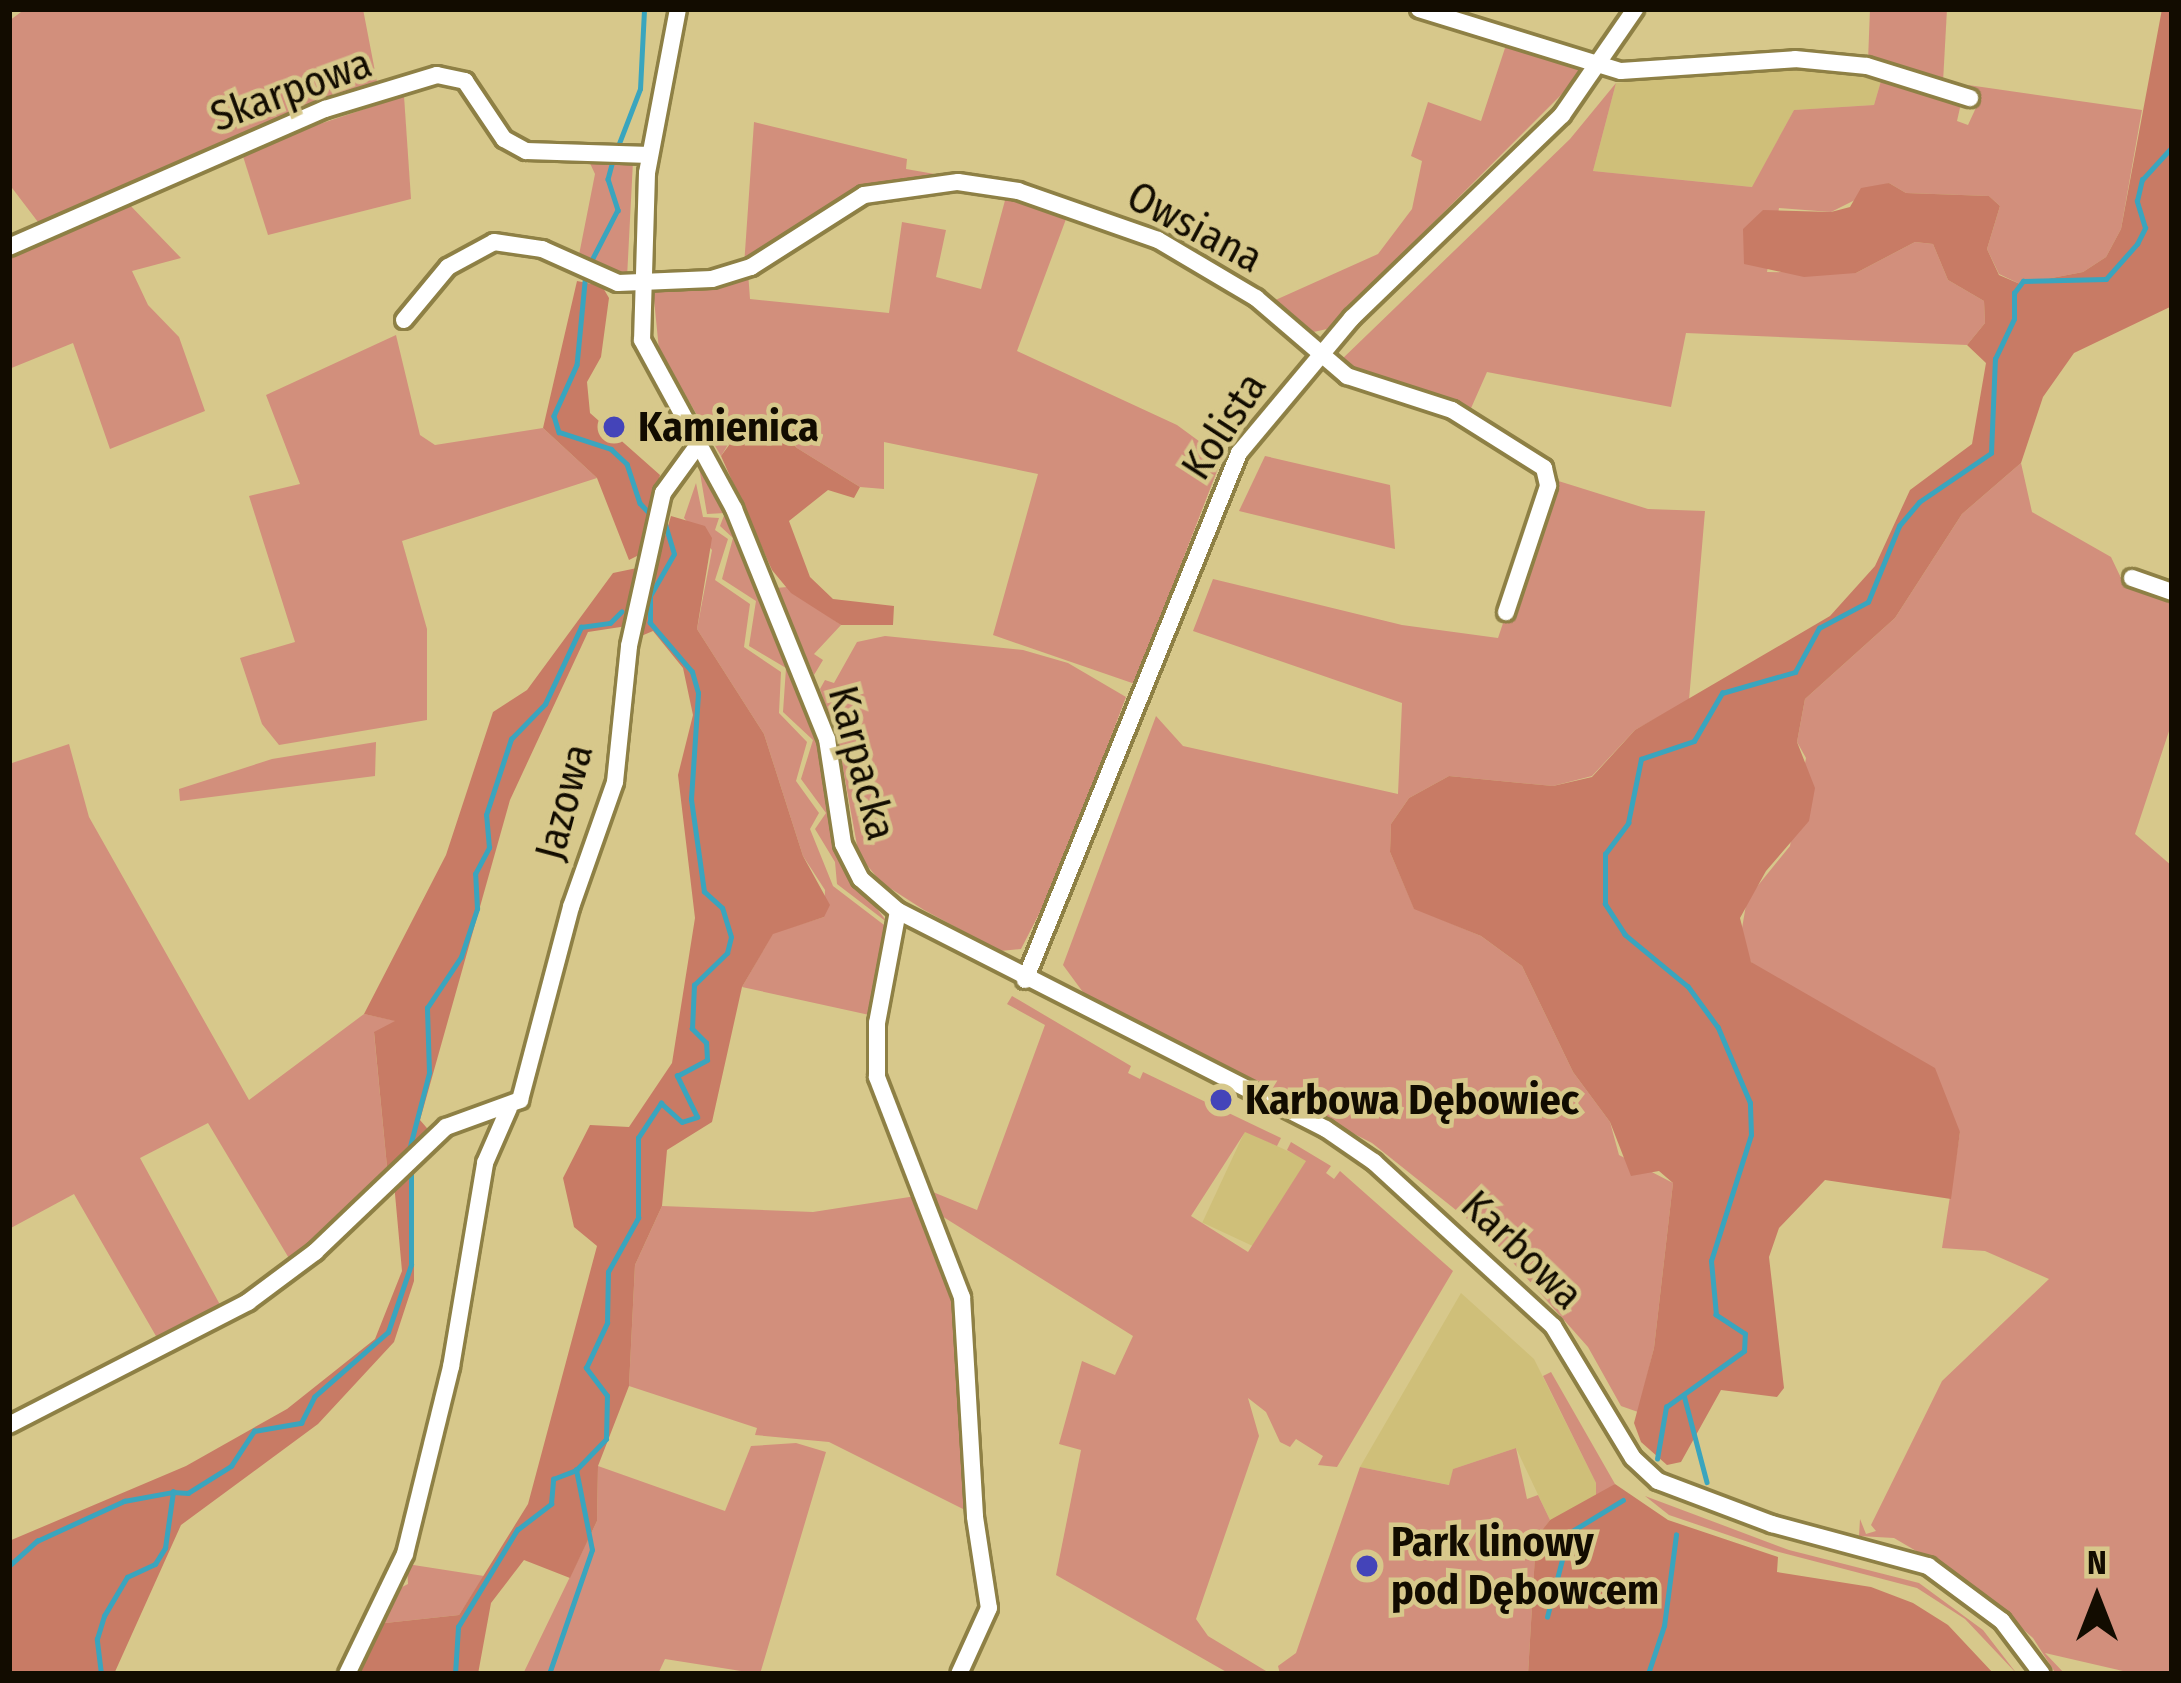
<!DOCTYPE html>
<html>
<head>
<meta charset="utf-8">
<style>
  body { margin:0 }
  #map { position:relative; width:2181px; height:1683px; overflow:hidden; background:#d7c88b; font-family:"Fira Sans Condensed",sans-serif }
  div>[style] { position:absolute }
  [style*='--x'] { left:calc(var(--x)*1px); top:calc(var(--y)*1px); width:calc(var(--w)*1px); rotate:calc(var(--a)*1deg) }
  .built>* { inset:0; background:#cfbf79; transform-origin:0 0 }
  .green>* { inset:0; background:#d28f7c }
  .forest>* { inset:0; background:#c87b65 }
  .stream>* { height:4.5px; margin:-2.25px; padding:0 2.25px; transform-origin:2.25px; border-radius:2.25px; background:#3aa5be }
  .roads { filter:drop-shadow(3px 0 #8e8045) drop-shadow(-3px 0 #8e8045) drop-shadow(0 3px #8e8045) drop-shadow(0 -3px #8e8045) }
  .minor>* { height:16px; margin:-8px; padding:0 8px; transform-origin:8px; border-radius:8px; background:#fff }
  .dots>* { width:33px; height:33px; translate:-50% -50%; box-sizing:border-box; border:6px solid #d7c88b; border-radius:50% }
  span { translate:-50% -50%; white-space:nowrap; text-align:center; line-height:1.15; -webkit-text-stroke:9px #d7c88b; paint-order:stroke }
  .street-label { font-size:42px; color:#120c00 }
  .poi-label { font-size:42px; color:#120c00; font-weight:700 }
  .left { translate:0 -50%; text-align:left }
  .frame { position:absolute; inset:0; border:12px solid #120c00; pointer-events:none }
  .north { position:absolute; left:2037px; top:1539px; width:120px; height:120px; -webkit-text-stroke:9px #d7c88b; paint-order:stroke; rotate:0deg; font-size:33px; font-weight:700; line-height:48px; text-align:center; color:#120c00 }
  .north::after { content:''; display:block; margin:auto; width:42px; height:54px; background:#120c00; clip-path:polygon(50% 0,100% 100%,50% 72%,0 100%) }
</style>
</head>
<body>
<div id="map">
  <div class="built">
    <div style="clip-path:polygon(1795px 63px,1883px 74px,1874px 105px,1794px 110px,1753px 187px,1593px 171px,1616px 83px)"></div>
    <div style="left:1245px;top:1131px;width:68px;height:101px;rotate:25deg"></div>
    <div style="clip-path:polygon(1461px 1293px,1534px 1359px,1596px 1483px,1596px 1499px,1550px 1520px,1516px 1448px,1453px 1469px,1450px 1485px,1360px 1467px)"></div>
  </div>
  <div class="green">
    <div style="clip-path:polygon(25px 9px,363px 9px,378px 87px,314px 106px,38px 222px,9px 184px,9px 21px)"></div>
    <div style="clip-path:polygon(1870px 9px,1947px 9px,1943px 82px,1868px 61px)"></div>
    <div style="clip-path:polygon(1507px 42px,1577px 65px,1580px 76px,1327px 329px,1309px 333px,1271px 302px,1378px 254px,1412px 209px,1422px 161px,1411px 156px,1428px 102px,1481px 121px)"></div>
    <div style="clip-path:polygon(1883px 74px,1962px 99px,1957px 121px,1968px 125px,1980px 99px,1968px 85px,2142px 110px,2121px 229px,2106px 257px,2083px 272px,2020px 284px,1999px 274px,1987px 249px,2000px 206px,1989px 196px,1906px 193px,1889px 183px,1831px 212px,1779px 208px,1767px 272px,1856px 273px,1915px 242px,1933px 244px,1948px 280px,1984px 301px,1985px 323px,1967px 345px,1686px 333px,1671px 407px,1487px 372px,1468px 415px,1340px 361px,1570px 139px,1616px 83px,1593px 171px,1752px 187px,1794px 110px,1874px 105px)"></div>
    <div style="clip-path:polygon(404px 96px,411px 199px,268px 235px,241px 150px)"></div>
    <div style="clip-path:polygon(754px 122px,907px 159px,906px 169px,946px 176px,840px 201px,744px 266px)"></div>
    <div style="clip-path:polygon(588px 159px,633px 161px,627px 278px,578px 260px,595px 174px)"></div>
    <div style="clip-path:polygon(1007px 193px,1069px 211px,1017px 351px,1177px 425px,1222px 458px,1135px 684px,993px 635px,1038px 474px,884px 442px,884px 489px,860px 487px,797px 448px,784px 428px,739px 427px,721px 456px,659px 350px,653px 289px,748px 272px,750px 299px,889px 313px,902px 222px,946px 230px,936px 277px,981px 289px)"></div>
    <div style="clip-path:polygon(125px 200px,181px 258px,132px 271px,148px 305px,179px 337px,205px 411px,110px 449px,73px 343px,9px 369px,9px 253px)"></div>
    <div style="clip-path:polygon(396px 335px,420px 435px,435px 445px,543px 428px,597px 478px,402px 541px,427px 629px,427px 720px,279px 745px,262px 724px,240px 658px,295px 642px,249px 496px,300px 484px,266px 395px)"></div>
    <div style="clip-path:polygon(1265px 456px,1390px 485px,1395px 549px,1239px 511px)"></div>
    <div style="clip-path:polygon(2021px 463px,2032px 512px,2111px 557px,2121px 578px,2172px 596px,2172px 722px,2135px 834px,2172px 866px,2172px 1674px,2136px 1674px,2045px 1653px,2065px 1674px,2056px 1674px,2033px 1638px,1969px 1582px,1894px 1538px,1859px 1536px,1860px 1519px,1866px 1534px,1876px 1531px,1871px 1525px,1942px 1381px,2049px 1279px,1985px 1251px,1942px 1248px,1960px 1132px,1751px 962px,1740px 940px,1747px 899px,1790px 846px,1806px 758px,1797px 742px,1805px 699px,1895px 618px,1962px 514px)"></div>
    <div style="clip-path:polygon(687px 464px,703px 466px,727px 513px,792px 670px,824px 762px,840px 861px,888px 923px,837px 884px,835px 862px,815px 829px,826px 813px,801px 779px,813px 740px,783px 712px,786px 668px,749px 646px,756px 601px,722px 579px,733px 538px,720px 526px,725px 513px,707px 514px,699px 467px)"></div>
    <div style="clip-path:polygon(1552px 479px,1648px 509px,1705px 511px,1689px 700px,1635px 730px,1592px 776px,1553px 786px,1449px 776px,1409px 798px,1391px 824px,1390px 852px,1414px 908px,1481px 936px,1522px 966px,1573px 1072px,1610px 1122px,1619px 1155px,1673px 1183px,1654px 1348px,1638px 1412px,1621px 1406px,1588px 1347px,1491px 1238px,1372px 1143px,1088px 999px,1063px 965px,1156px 716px,1183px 746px,1398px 794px,1402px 703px,1193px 631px,1213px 579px,1402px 625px,1498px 638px,1540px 513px,1548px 515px,1558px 490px)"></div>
    <div style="clip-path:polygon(696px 483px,703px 517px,719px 518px,715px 530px,728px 539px,715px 580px,750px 604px,744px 647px,781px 672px,779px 713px,807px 742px,796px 781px,819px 813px,810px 829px,833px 886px,888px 928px,874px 1016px,742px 987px,773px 933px,824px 917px,825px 890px,803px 856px,764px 734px,697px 629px,712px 550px,684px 518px)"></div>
    <div style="clip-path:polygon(787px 587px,841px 625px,814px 654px,823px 660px,814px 675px,776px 588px)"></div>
    <div style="clip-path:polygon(885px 636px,1023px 650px,1068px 663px,1126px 697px,1059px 875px,1021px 949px,1000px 951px,924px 910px,882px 883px,859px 856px,838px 741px,820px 689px,825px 680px,834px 683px,857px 642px)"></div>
    <div style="clip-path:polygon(376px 742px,375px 776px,180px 801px,179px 789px,272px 759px)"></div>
    <div style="clip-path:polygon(69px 744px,89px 817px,249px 1100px,364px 1014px,397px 1021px,374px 1033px,388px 1177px,293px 1265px,208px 1123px,140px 1158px,224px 1312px,160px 1343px,74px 1194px,9px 1229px,9px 764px)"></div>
    <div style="clip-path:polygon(1012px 996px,1131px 1066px,1128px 1073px,1140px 1079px,1143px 1072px,1281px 1138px,1277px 1146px,1245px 1132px,1191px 1216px,1248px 1252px,1306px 1161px,1287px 1150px,1291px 1142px,1331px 1166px,1326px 1173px,1334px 1179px,1340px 1171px,1453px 1271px,1337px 1467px,1318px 1465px,1323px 1456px,1296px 1439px,1290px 1447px,1280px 1442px,1266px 1412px,1248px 1398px,1259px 1436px,1196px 1619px,1208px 1636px,1271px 1674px,1230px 1674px,1056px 1575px,1081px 1450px,1059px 1444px,1082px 1361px,1115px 1375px,1133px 1336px,937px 1213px,923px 1188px,977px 1210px,1045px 1025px,1007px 1004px)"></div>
    <div style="clip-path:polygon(916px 1196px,958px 1299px,969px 1504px,963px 1509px,829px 1442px,755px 1435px,757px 1428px,629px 1386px,635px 1265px,662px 1206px,813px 1212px)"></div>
    <div style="clip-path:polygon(1551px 1372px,1615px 1484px,1596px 1499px,1596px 1483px,1543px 1376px)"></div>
    <div style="clip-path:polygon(796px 1443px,826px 1452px,760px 1674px,665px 1659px,658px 1674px,523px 1674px,597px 1521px,598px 1466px,725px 1511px,751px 1446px)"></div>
    <div style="clip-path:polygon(1516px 1448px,1527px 1499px,1538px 1495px,1550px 1520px,1536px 1539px,1528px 1674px,1280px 1674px,1278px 1666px,1296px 1653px,1360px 1467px,1449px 1485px,1453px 1469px)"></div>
    <div style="clip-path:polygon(1645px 1496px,1789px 1550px,1919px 1583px,1983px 1630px,2017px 1674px,1965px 1619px,1917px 1588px,1775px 1551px,1669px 1515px)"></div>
    <div style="clip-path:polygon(407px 1564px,484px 1576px,459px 1615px,376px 1624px,396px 1590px,408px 1584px)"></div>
  </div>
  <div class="forest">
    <div style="clip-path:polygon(2162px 9px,2172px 9px,2172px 306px,2074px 353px,2043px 397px,2021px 463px,1962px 514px,1895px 618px,1805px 699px,1797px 742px,1815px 788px,1809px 821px,1766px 871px,1740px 918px,1751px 962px,1935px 1068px,1960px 1132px,1951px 1199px,1825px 1180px,1779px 1228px,1769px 1257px,1784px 1388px,1777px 1397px,1721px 1390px,1681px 1462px,1667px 1465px,1641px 1442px,1634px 1423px,1654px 1348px,1673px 1183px,1659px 1171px,1631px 1176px,1610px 1122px,1573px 1072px,1522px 966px,1481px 936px,1414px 909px,1390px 852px,1391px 824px,1409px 798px,1449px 776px,1553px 786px,1592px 777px,1635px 730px,1830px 616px,1875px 566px,1910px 490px,1972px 444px,1986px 363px,1967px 345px,1985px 323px,1984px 301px,1948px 280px,1933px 244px,1915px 242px,1856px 273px,1804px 277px,1744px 264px,1743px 229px,1763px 210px,1831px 212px,1850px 207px,1861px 188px,1889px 183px,1906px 193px,1989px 196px,2000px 206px,1987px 249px,1999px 275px,2020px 284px,2083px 272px,2106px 257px,2121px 229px)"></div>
    <div style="clip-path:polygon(577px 281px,602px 286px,609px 298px,601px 357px,587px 382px,590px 413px,660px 475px,641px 554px,629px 560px,597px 478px,543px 428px)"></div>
    <div style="clip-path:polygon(767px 417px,797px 448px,860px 487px,854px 498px,828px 490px,789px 521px,810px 577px,833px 599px,894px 606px,893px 625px,841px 625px,791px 593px,772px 570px,721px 456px,749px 418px)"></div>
    <div style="clip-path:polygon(671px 516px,705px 526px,712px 538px,697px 629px,764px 734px,803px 856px,830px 905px,824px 917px,773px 934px,742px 987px,712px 1122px,667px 1150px,662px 1206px,635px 1265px,629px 1386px,598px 1466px,597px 1521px,570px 1578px,524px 1560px,491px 1603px,478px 1674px,351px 1674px,376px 1624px,459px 1615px,528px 1504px,597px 1246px,574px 1227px,563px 1178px,590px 1125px,629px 1127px,672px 1063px,695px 918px,678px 775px,693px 715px,683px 668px,653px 631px,634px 639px)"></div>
    <div style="clip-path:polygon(637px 568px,627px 626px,588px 632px,510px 800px,420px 1120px,432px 1134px,388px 1177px,374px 1032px,395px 1021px,364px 1014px,446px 855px,493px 712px,527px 690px,613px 573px)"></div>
    <div style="clip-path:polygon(414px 1163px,414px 1281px,394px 1342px,318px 1424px,181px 1525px,114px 1674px,9px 1674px,9px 1541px,186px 1466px,287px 1409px,375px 1339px,402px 1271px,394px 1183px)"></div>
    <div style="clip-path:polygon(1615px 1484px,1668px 1520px,1778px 1557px,1777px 1572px,1871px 1587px,1913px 1603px,1948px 1625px,1994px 1674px,1528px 1674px,1536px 1538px,1550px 1520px)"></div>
  </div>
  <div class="stream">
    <div style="--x:618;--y:146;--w:61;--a:-68.9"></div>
    <div style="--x:640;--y:89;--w:80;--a:-87.1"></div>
    <div style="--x:614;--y:157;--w:23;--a:105"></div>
    <div style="--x:608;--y:179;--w:33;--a:72"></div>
    <div style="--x:618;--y:210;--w:70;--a:117.3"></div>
    <div style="--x:586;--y:272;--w:93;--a:95.5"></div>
    <div style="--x:577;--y:365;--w:56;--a:114.3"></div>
    <div style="--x:554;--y:416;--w:17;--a:73"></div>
    <div style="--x:559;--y:432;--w:55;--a:18.1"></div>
    <div style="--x:611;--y:449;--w:22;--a:43"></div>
    <div style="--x:627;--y:464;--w:41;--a:71.6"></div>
    <div style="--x:640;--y:503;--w:19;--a:47"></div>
    <div style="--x:409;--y:1150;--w:80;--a:-75.4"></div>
    <div style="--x:429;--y:1073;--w:65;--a:-91.8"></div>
    <div style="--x:427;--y:1008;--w:61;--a:-56.3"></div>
    <div style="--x:461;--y:957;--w:51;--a:-71.6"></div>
    <div style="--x:477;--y:909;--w:35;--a:-93"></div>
    <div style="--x:475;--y:874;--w:30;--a:-62"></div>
    <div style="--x:489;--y:848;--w:33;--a:-95"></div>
    <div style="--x:486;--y:815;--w:80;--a:-71.8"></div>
    <div style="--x:511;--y:739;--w:49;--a:-45.8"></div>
    <div style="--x:545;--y:704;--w:85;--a:-64.9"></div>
    <div style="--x:581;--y:627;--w:29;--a:-8"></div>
    <div style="--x:610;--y:623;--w:16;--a:-45"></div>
    <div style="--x:1684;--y:1395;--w:90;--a:75.2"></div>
    <div style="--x:1657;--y:1459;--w:53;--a:-80.2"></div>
    <div style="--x:1666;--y:1407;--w:96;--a:-35.7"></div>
    <div style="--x:1744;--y:1351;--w:17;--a:-87"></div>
    <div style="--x:1745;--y:1334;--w:35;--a:-147"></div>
    <div style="--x:1716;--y:1315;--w:54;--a:-95.3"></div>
    <div style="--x:1711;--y:1261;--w:132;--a:-72.4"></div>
    <div style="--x:1751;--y:1135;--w:32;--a:-92"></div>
    <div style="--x:1750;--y:1103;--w:82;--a:-113.1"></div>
    <div style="--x:1718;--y:1028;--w:51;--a:-126.2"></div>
    <div style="--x:1688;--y:987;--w:82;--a:-140.5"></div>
    <div style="--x:1625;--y:935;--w:37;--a:-123"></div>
    <div style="--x:1605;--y:904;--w:50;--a:-90"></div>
    <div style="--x:1605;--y:854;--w:39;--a:-53"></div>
    <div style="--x:1628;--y:823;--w:65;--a:-78.5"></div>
    <div style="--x:1641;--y:759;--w:56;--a:-18.8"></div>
    <div style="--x:1694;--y:741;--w:56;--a:-59.7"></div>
    <div style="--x:1722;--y:693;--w:76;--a:-16"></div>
    <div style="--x:1795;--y:672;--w:50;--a:-61.4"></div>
    <div style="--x:1819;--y:628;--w:55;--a:-28"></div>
    <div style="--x:1868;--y:602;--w:82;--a:-67.8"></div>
    <div style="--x:1899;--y:526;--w:31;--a:-50"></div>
    <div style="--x:1919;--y:502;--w:87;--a:-34.2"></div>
    <div style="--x:1991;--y:453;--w:94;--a:-87.6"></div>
    <div style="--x:1995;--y:359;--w:44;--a:-64.6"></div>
    <div style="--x:2014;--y:319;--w:26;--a:-90"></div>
    <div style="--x:2014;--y:293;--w:15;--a:-53"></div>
    <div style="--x:2023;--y:281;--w:83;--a:-1.4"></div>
    <div style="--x:2106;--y:279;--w:47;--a:-48.5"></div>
    <div style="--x:2137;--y:244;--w:18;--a:-63"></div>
    <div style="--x:2145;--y:228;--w:28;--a:-107"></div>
    <div style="--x:2137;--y:201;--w:22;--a:-77"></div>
    <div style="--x:2142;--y:180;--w:45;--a:-47.7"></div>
    <div style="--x:9;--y:1566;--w:38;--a:-42"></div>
    <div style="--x:37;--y:1541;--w:96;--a:-24.7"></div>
    <div style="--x:124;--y:1501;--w:50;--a:-10.4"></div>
    <div style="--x:1547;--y:1617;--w:87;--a:-75.3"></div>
    <div style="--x:1569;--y:1533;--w:63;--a:-31.4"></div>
    <div style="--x:101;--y:1674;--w:35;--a:-97"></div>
    <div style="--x:97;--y:1639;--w:24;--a:-73"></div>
    <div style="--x:104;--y:1616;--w:45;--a:-59.5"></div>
    <div style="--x:127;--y:1577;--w:31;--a:-25"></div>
    <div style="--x:155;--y:1564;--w:19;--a:-58"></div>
    <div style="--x:165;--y:1548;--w:57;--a:-81.9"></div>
    <div style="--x:173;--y:1492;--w:15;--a:4"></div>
    <div style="--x:188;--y:1493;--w:51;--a:-32.1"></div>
    <div style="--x:231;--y:1466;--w:42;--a:-56.7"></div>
    <div style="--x:254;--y:1431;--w:48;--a:-9.7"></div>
    <div style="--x:301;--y:1423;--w:29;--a:-63"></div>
    <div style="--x:314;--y:1397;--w:98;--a:-41.3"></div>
    <div style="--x:388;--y:1332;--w:71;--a:-71.1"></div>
    <div style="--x:411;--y:1265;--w:97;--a:-90"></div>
    <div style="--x:455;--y:1674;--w:47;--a:-86.3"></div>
    <div style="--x:458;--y:1627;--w:114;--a:-58.7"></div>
    <div style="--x:517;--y:1530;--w:43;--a:-37.4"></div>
    <div style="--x:551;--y:1504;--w:25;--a:-85"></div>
    <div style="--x:553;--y:1479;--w:25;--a:-21"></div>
    <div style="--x:576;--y:1470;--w:43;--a:-45.9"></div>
    <div style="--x:606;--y:1439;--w:43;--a:-88.7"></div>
    <div style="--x:607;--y:1396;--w:35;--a:-127"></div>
    <div style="--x:586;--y:1368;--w:50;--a:-65"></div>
    <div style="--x:607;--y:1323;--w:51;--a:-88.9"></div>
    <div style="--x:608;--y:1272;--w:62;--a:-60.9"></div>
    <div style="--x:638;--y:1218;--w:80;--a:-90"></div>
    <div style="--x:638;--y:1138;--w:42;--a:-56.7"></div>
    <div style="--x:661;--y:1103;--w:28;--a:42"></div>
    <div style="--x:682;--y:1122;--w:16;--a:-18"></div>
    <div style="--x:697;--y:1117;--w:46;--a:-116"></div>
    <div style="--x:677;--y:1076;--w:34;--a:-28"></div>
    <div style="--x:707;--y:1060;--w:17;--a:-93"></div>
    <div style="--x:706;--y:1043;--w:20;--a:-135"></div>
    <div style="--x:692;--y:1029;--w:44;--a:-87.4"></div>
    <div style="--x:694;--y:985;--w:46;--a:-44.1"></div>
    <div style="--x:727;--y:953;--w:16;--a:-76"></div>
    <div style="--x:731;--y:937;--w:30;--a:-107"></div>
    <div style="--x:722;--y:908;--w:24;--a:-138"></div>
    <div style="--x:704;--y:892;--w:94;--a:-98"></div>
    <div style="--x:691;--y:799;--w:106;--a:-86.2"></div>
    <div style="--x:698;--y:693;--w:22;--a:-106"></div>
    <div style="--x:692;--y:672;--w:65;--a:-130.6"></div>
    <div style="--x:650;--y:623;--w:27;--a:-90"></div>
    <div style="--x:650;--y:596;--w:48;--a:-60.3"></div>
    <div style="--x:674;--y:554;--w:34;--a:-107"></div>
    <div style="--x:549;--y:1674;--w:131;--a:-70.9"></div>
    <div style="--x:592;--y:1550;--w:82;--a:-101.3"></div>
    <div style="--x:1648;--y:1674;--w:51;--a:-71.6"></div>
    <div style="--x:1664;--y:1626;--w:92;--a:-82.5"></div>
  </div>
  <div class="roads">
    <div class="minor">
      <div style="--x:678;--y:9;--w:167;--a:100.7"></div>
      <div style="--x:647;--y:173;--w:167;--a:91.7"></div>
      <div style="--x:642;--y:340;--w:192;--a:61.4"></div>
      <div style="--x:734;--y:509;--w:248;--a:68"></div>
      <div style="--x:827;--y:739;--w:106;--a:81.3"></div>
      <div style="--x:843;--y:844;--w:39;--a:63"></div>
      <div style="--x:861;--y:879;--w:49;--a:40.9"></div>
      <div style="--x:898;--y:911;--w:480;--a:27"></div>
      <div style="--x:1326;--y:1129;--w:58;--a:34.5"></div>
      <div style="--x:1374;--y:1162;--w:243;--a:42.5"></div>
      <div style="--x:1553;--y:1326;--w:154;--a:58.8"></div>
      <div style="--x:1633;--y:1458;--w:34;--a:43"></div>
      <div style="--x:1658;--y:1481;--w:122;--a:20.7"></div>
      <div style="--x:1772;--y:1524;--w:162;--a:15.1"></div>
      <div style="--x:1928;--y:1566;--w:92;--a:36.6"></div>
      <div style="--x:2002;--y:1621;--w:66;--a:53"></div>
      <div style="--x:1419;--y:9;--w:211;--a:17.1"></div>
      <div style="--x:1621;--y:71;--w:174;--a:-3.9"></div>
      <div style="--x:1795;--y:59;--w:72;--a:5.6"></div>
      <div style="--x:1867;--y:66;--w:108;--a:17.3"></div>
      <div style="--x:9;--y:247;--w:345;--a:-23.6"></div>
      <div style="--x:325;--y:109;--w:117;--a:-16.9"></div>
      <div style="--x:437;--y:75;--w:29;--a:12"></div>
      <div style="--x:465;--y:81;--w:70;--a:56.1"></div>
      <div style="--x:504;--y:139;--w:25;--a:29"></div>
      <div style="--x:526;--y:151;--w:124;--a:1.8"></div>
      <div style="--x:404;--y:320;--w:69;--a:-50.3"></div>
      <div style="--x:448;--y:267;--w:52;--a:-28.5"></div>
      <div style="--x:494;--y:242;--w:49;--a:8.3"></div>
      <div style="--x:542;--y:249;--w:83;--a:24.1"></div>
      <div style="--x:618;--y:283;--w:94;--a:-2.4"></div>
      <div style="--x:712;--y:279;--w:41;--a:-17.1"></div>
      <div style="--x:751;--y:267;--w:134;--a:-32.5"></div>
      <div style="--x:864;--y:195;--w:95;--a:-7.9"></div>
      <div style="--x:958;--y:182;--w:61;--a:8.5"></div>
      <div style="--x:1018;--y:191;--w:148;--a:19.3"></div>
      <div style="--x:1158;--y:240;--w:114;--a:30.6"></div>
      <div style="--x:1256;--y:298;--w:120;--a:40.6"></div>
      <div style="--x:1347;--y:376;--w:110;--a:17.9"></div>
      <div style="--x:1452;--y:410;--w:109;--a:32.2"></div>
      <div style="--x:1544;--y:468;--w:18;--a:77"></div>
      <div style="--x:1548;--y:486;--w:133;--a:108.4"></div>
      <div style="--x:2132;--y:578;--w:42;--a:19.3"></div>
      <div style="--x:898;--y:911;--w:114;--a:100.6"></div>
      <div style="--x:877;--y:1023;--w:54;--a:90"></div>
      <div style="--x:877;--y:1077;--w:236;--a:68.9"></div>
      <div style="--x:962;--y:1297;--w:220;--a:86.6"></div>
      <div style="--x:975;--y:1517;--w:92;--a:81.3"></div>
      <div style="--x:989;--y:1608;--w:72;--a:114.4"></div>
      <div style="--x:1025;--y:980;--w:569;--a:-67.9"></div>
      <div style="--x:1239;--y:453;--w:176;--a:-50.1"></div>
      <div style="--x:1352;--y:318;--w:292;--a:-44"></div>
      <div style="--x:1562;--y:115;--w:129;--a:-55.4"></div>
      <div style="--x:9;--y:1425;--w:269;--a:-27.2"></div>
      <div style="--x:248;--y:1302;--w:84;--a:-36.7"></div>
      <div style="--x:315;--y:1252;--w:181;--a:-43.7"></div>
      <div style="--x:446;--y:1127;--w:79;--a:-20"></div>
      <div style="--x:520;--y:1100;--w:200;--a:-75.2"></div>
      <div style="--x:571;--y:907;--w:133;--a:-70.6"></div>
      <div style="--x:615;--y:782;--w:137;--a:-84.1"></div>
      <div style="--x:629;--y:646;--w:157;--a:-77.5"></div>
      <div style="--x:663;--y:493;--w:59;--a:-53.9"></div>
      <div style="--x:347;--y:1674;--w:133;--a:-64.2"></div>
      <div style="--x:405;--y:1554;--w:193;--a:-76.2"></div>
      <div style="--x:451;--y:1367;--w:207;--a:-80.5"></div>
      <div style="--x:485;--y:1163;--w:60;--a:-66.4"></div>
    </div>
  </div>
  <div class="dots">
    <div style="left:614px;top:427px;background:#4444b9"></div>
    <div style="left:1221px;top:1100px;background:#4444b9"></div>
    <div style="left:1367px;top:1566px;background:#4444b9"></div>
  </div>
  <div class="street-label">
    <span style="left:291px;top:90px;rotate:-20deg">Skarpowa</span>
    <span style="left:1195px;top:227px;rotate:28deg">Owsiana</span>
    <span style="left:1224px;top:426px;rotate:-57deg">Kolista</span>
    <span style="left:862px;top:763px;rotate:75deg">Karpacka</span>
    <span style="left:564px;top:802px;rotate:-75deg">Jazowa</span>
    <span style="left:1522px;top:1250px;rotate:44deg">Karbowa</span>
  </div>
  <div class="poi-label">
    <span class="left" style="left:638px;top:427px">Kamienica</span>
    <span class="left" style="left:1245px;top:1100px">Karbowa Dębowiec</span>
    <span class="left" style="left:1391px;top:1566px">Park linowy<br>pod Dębowcem</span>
  </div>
  <div class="frame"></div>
  <div class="north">N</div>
</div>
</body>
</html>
